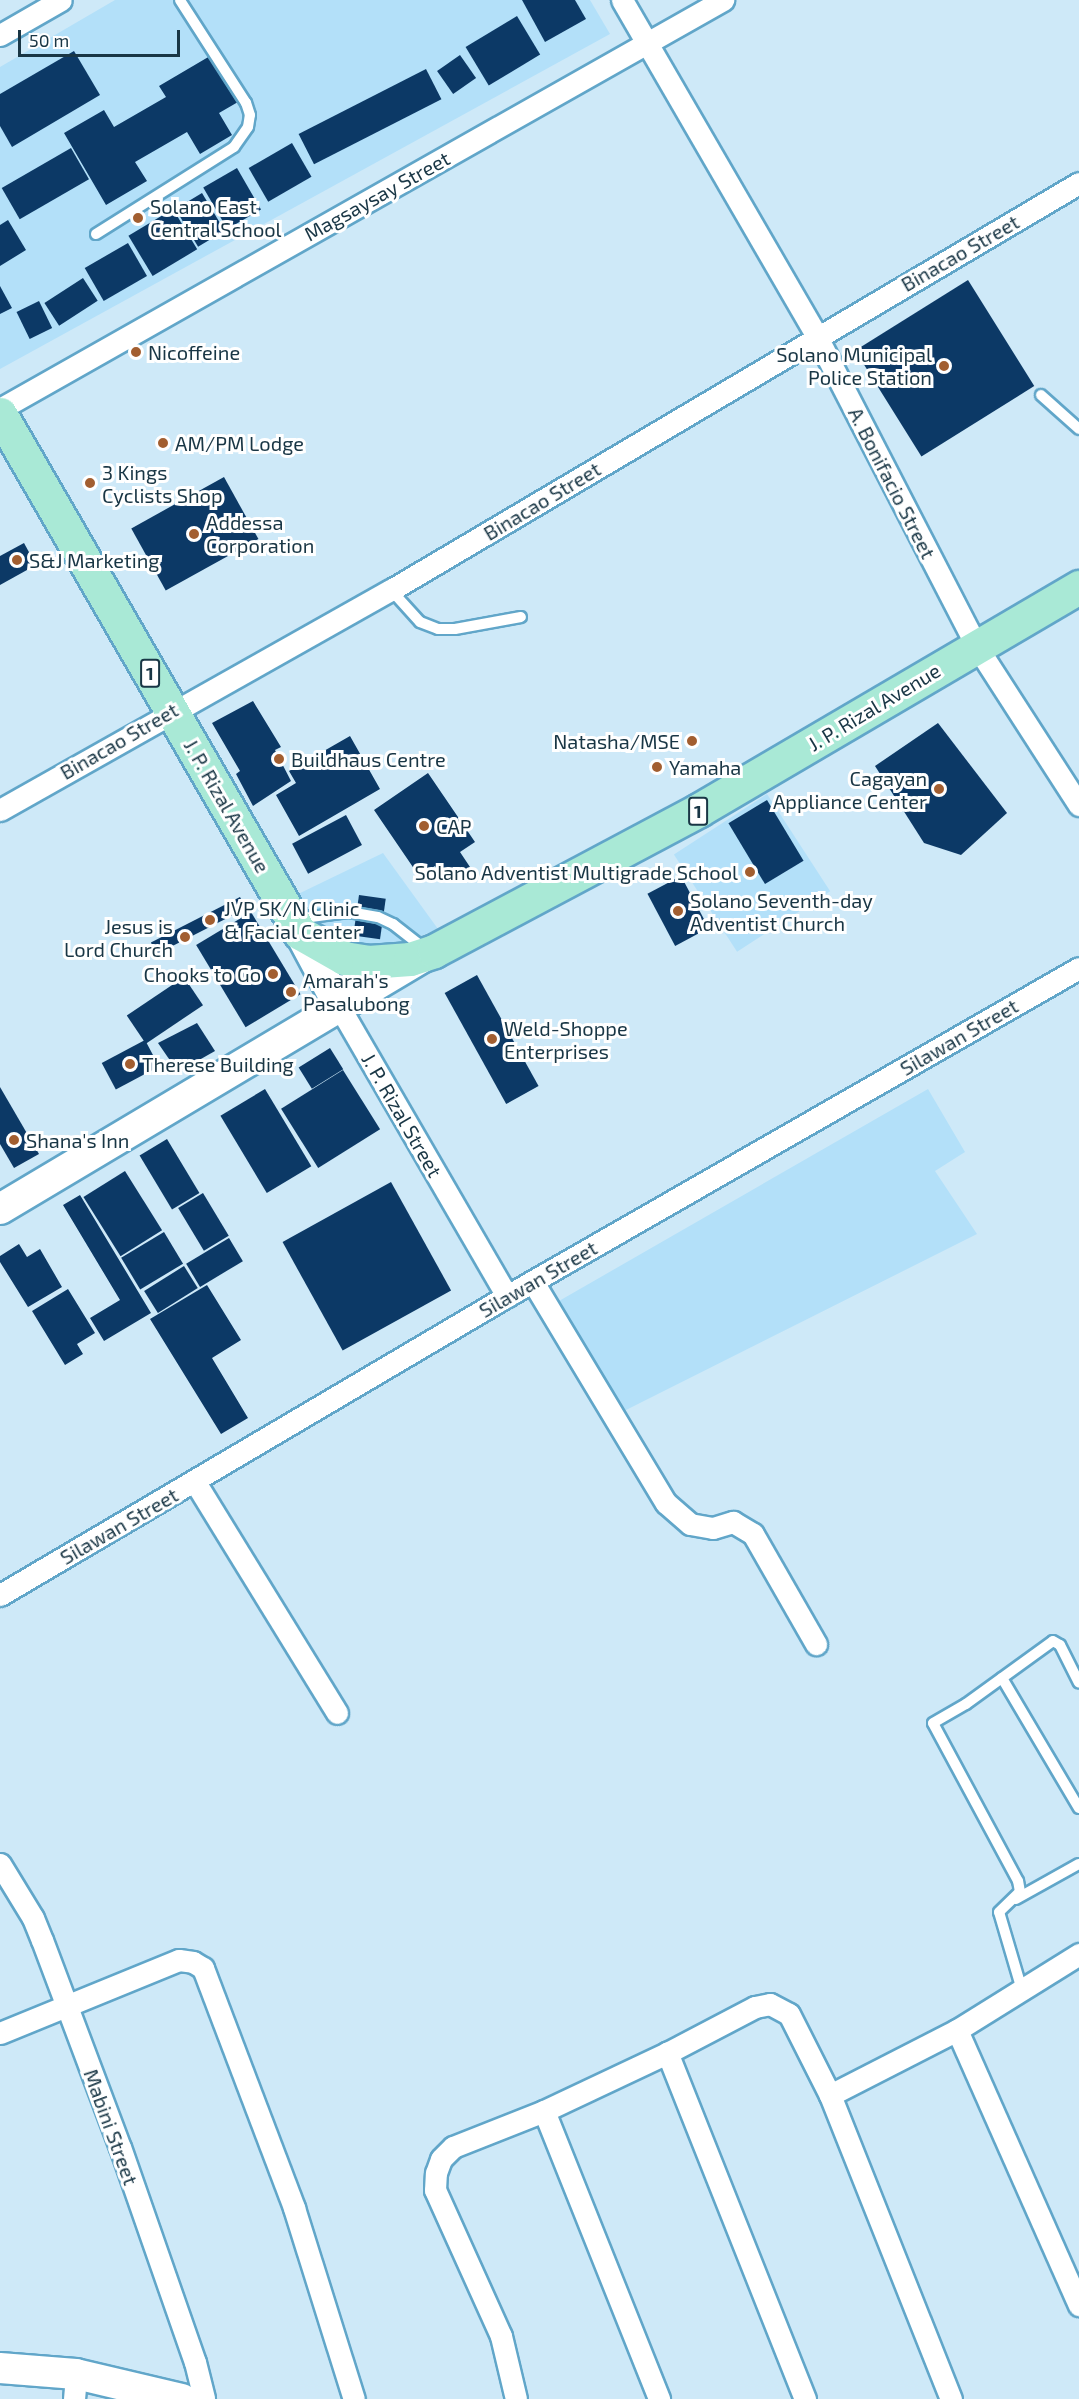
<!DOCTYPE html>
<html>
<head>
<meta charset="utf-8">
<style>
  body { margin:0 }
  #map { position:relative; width:1079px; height:2399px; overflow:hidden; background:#cee9f8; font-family:"Exo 2",sans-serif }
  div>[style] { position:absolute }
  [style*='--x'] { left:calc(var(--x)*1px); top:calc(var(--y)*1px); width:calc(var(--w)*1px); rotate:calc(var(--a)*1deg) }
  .built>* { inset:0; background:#b3e0f9; transform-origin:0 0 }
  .building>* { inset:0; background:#0c3966; transform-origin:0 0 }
  .roads { filter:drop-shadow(2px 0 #61a6c9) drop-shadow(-2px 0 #61a6c9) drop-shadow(0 2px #61a6c9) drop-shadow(0 -2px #61a6c9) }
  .lane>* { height:10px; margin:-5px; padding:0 5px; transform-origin:5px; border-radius:5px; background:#fff }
  .street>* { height:21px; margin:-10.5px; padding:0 10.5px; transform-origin:10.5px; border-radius:10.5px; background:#fff }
  .secondary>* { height:30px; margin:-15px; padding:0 15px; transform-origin:15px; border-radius:15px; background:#fff }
  .primary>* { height:33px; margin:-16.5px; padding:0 16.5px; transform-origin:16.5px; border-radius:16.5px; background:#a9e9d6 }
  .dots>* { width:16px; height:16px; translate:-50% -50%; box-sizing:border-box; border:3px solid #fff; border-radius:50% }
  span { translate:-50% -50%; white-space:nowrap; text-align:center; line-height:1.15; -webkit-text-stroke:6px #fff; paint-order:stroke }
  .shield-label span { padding:2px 4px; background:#fff; border:2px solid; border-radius:4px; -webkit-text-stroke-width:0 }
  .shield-label { font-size:18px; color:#193645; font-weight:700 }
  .street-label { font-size:20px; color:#193645 }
  .poi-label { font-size:20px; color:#193645 }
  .left { translate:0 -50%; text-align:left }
  .right { translate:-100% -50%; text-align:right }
  .scale { position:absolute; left:18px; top:30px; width:162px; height:27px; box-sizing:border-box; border:3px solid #193645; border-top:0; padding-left:8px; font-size:18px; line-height:21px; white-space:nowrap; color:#193645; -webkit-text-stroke:4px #fff; paint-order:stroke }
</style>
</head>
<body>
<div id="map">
  <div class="built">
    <div style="clip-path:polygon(115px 0,590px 0,610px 34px,0 369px,0 67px)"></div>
    <div style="left:767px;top:794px;width:116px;height:111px;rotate:57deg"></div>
    <div style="clip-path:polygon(383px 853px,438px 929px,396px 946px,348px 943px,317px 924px,294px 896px)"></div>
    <div style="clip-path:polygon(928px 1089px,965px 1152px,935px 1171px,977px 1234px,622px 1412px,559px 1301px)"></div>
  </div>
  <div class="building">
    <div style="clip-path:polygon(522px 0,575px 0,586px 19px,545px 42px)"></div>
    <div style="left:517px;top:16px;width:45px;height:60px;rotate:59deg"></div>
    <div style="clip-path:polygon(74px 51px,100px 95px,12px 147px,0 126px,0 94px)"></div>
    <div style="left:460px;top:55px;width:28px;height:28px;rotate:55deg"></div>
    <div style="clip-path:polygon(210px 56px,238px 102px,219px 113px,232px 135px,200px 154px,187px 132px,135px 162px,147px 181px,106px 205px,64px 133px,104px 110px,114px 127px,166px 97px,159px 86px)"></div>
    <div style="left:426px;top:69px;width:34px;height:143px;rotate:63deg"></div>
    <div style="left:292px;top:143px;width:39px;height:50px;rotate:60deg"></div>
    <div style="left:71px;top:148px;width:36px;height:80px;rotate:60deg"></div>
    <div style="left:237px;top:168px;width:48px;height:39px;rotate:60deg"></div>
    <div style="left:202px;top:193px;width:44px;height:31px;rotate:59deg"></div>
    <div style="left:173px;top:209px;width:47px;height:52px;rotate:59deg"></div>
    <div style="clip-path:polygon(8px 220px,26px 250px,0 266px,0 225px)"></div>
    <div style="left:128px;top:243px;width:38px;height:50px;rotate:60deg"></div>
    <div style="left:83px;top:278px;width:27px;height:46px;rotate:57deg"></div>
    <div style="left:968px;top:280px;width:125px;height:133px;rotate:58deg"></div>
    <div style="clip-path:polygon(0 286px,12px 308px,0 314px)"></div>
    <div style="left:39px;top:301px;width:30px;height:25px;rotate:64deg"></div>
    <div style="left:224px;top:477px;width:71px;height:106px;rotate:61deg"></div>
    <div style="clip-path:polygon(24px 543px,36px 565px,0 585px,0 556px)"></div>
    <div style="clip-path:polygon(253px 701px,281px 747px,275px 750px,291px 781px,253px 806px,236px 774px,240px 771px,212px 723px)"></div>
    <div style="clip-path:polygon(938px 723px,1007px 813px,961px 855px,924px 843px,875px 766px)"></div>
    <div style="clip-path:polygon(350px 736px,380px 789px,299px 836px,276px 795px,296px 783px,289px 771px)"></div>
    <div style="clip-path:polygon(428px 773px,475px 842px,460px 852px,470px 867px,446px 883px,435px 866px,419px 876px,374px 810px)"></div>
    <div style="left:767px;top:800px;width:71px;height:45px;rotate:59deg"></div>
    <div style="left:346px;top:815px;width:34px;height:61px;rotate:62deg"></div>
    <div style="left:681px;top:876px;width:59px;height:38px;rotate:62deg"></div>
    <div style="left:359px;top:895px;width:27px;height:41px;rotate:8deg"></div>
    <div style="left:240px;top:897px;width:13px;height:100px;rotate:63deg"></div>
    <div style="left:251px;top:912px;width:96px;height:64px;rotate:59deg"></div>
    <div style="left:477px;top:975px;width:127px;height:37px;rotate:61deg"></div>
    <div style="left:184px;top:977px;width:34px;height:69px;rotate:56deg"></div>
    <div style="clip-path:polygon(197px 1023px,215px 1051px,178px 1072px,158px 1043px)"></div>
    <div style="left:145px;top:1040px;width:30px;height:49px;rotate:62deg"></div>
    <div style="left:330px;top:1048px;width:25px;height:37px;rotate:58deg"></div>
    <div style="left:343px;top:1070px;width:70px;height:73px;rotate:58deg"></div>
    <div style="clip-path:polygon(0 1087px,39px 1154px,14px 1168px,0 1144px)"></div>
    <div style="left:265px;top:1089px;width:90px;height:52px;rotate:59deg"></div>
    <div style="left:167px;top:1139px;width:63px;height:32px;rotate:59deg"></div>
    <div style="left:125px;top:1171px;width:70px;height:49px;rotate:58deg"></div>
    <div style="left:391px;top:1182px;width:124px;height:124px;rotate:61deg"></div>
    <div style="left:203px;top:1193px;width:50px;height:29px;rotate:59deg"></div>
    <div style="clip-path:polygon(80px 1195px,151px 1313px,104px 1341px,90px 1318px,120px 1300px,63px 1205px)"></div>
    <div style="left:164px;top:1232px;width:37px;height:50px;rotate:59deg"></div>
    <div style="left:229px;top:1238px;width:27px;height:50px;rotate:59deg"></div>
    <div style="clip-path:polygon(19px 1244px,27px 1257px,40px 1249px,62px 1287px,28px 1307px,0 1262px,0 1256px)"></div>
    <div style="left:184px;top:1266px;width:26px;height:47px;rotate:58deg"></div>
    <div style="clip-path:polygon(207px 1285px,241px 1340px,212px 1358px,248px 1418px,221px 1434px,150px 1319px)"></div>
    <div style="clip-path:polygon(68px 1289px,95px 1333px,77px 1344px,83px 1354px,65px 1365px,32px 1311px)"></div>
  </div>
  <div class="roads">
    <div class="lane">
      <div style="--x:96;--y:234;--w:163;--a:-32.2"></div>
      <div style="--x:234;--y:147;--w:24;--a:-55"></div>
      <div style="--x:248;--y:127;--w:12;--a:-81"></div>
      <div style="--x:250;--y:115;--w:13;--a:-108"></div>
      <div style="--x:246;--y:103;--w:122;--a:-122.7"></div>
      <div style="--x:1041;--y:395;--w:51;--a:41.8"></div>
      <div style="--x:391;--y:590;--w:43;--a:47.8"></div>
      <div style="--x:420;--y:622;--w:19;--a:21"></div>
      <div style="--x:438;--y:629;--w:17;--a:0"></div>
      <div style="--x:455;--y:629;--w:67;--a:-10.3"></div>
      <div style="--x:296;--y:919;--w:53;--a:-7.5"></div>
      <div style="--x:349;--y:912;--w:29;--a:10"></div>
      <div style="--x:378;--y:917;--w:17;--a:25"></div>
      <div style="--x:393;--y:924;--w:41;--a:38"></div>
      <div style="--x:1002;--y:1678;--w:151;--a:59.4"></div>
      <div style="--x:1016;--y:1899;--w:72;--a:-29.1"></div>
      <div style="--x:1022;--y:1990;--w:81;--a:-106.4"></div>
      <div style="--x:999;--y:1912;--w:29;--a:-44"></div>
      <div style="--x:1020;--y:1892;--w:11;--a:-100"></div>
      <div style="--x:1018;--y:1881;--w:179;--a:-118.3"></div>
      <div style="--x:933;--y:1723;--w:38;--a:-30"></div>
      <div style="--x:966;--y:1704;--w:107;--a:-35.9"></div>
      <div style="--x:1053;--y:1641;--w:8;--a:30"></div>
      <div style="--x:1060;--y:1645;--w:42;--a:63.4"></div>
    </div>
    <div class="street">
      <div style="--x:622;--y:0;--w:389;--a:59.9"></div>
      <div style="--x:817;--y:337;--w:349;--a:62.7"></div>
      <div style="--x:977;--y:647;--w:188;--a:57.2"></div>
      <div style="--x:0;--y:35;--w:70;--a:-29.8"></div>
      <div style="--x:0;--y:409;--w:831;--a:-29.5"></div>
      <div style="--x:0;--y:810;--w:449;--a:-29.4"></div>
      <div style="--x:391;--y:590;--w:799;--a:-30.61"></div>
      <div style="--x:340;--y:1008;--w:333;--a:59.9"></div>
      <div style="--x:533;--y:1282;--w:258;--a:59"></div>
      <div style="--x:666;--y:1503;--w:32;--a:41"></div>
      <div style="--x:690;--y:1524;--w:23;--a:10"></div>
      <div style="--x:713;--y:1528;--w:21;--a:-17"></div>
      <div style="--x:733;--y:1522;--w:23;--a:31"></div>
      <div style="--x:753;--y:1534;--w:127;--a:60.2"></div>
      <div style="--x:195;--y:1482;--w:271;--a:58.4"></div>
      <div style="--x:0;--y:1595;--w:589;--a:-30.53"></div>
      <div style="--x:507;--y:1296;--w:659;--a:-29.83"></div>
      <div style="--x:0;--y:1864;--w:63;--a:58.6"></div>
      <div style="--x:33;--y:1918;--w:24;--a:68"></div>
      <div style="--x:42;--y:1940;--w:221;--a:69.4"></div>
      <div style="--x:120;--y:2147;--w:228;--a:70.8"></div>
      <div style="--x:195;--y:2362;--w:38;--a:76"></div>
      <div style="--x:957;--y:2030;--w:301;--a:66.1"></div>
      <div style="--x:0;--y:2033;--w:193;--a:-22.2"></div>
      <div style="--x:179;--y:1960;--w:14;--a:8"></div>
      <div style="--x:193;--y:1962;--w:12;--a:31"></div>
      <div style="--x:203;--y:1968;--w:257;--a:69.2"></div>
      <div style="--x:294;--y:2208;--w:200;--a:72.6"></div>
      <div style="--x:830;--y:2095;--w:143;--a:-27.1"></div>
      <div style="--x:957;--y:2030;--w:144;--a:-31.9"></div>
      <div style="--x:544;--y:2111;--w:136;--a:-25.2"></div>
      <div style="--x:74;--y:2399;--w:25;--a:-85"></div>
      <div style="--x:516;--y:2399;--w:65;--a:-103.4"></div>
      <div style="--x:501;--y:2336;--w:160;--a:-114.3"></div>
      <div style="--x:435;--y:2190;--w:17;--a:-87"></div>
      <div style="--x:436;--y:2173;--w:15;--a:-70"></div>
      <div style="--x:441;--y:2159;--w:17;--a:-45"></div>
      <div style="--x:453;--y:2147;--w:98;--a:-21.6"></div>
      <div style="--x:544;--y:2111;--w:310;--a:68.2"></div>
      <div style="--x:805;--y:2399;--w:373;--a:-111.7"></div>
      <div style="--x:667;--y:2053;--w:99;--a:-27.6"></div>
      <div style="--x:755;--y:2007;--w:15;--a:-11"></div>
      <div style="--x:770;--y:2004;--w:21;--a:28"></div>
      <div style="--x:789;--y:2014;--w:91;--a:63.2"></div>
      <div style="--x:830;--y:2095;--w:327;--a:68.3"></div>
    </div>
    <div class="secondary">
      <div style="--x:300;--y:933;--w:85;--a:61.9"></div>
      <div style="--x:0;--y:1209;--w:495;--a:-30.8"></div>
      <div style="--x:0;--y:2368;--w:76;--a:4.5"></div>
      <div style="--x:76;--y:2374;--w:109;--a:13.3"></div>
    </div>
    <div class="primary">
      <div style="--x:0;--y:414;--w:599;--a:59.97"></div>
      <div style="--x:300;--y:933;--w:51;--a:29.6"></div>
      <div style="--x:344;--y:958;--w:24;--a:9"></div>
      <div style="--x:368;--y:962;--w:42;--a:-4.1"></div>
      <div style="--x:410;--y:959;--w:25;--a:-18"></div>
      <div style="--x:434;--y:951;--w:300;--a:-28"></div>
      <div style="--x:699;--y:810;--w:441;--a:-30.4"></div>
    </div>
  </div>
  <div class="dots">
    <div style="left:138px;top:218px;background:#a25e30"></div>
    <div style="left:136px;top:352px;background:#a25e30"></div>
    <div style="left:944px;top:366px;background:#a25e30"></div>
    <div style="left:163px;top:443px;background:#a25e30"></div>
    <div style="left:90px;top:483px;background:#a25e30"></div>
    <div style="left:194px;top:534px;background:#a25e30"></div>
    <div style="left:17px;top:560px;background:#a25e30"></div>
    <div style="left:692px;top:741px;background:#a25e30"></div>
    <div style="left:279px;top:759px;background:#a25e30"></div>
    <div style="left:657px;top:767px;background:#a25e30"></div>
    <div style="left:939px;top:789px;background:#a25e30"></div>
    <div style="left:424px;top:826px;background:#a25e30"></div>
    <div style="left:750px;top:872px;background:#a25e30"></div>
    <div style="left:678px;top:911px;background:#a25e30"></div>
    <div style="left:210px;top:920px;background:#a25e30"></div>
    <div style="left:185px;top:937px;background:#a25e30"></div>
    <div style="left:273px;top:974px;background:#a25e30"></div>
    <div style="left:291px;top:992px;background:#a25e30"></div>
    <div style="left:492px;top:1039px;background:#a25e30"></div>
    <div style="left:130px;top:1064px;background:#a25e30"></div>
    <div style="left:14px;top:1140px;background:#a25e30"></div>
  </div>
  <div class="shield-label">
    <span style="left:150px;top:673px">1</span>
    <span style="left:698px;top:811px">1</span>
  </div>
  <div class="street-label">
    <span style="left:377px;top:196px;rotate:-29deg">Magsaysay Street</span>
    <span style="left:960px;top:253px;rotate:-30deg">Binacao Street</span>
    <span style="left:892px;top:483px;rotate:63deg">A. Bonifacio Street</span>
    <span style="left:542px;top:501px;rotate:-31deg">Binacao Street</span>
    <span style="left:874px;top:707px;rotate:-31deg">J. P. Rizal Avenue</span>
    <span style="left:119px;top:741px;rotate:-30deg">Binacao Street</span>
    <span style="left:227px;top:806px;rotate:60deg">J. P. Rizal Avenue</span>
    <span style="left:959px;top:1037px;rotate:-30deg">Silawan Street</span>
    <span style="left:402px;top:1115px;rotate:60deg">J. P. Rizal Street</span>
    <span style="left:538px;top:1279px;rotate:-30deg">Silawan Street</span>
    <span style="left:119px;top:1526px;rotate:-30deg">Silawan Street</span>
    <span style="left:111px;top:2127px;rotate:70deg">Mabini Street</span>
  </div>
  <div class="poi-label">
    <span class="left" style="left:150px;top:218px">Solano East<br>Central School</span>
    <span class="left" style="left:148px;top:352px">Nicoffeine</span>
    <span class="right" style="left:932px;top:366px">Solano Municipal<br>Police Station</span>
    <span class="left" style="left:175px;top:443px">AM/PM Lodge</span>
    <span class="left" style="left:102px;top:484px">3 Kings<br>Cyclists Shop</span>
    <span class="left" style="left:206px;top:534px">Addessa<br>Corporation</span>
    <span class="left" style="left:29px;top:560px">S&amp;J Marketing</span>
    <span class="right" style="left:680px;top:741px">Natasha/MSE</span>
    <span class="left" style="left:291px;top:759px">Buildhaus Centre</span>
    <span class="left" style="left:669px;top:767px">Yamaha</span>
    <span class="right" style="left:927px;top:790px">Cagayan<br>Appliance Center</span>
    <span class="left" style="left:436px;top:826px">CAP</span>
    <span class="right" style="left:738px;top:872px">Solano Adventist Multigrade School</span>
    <span class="left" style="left:690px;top:912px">Solano Seventh-day<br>Adventist Church</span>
    <span class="left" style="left:224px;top:920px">JVP SK/N Clinic<br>&amp; Facial Center</span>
    <span class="right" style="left:173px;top:938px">Jesus is<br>Lord Church</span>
    <span class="right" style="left:261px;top:974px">Chooks to Go</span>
    <span class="left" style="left:303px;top:992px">Amarah's<br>Pasalubong</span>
    <span class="left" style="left:504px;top:1040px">Weld-Shoppe<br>Enterprises</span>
    <span class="left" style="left:142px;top:1064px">Therese Building</span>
    <span class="left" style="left:26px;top:1140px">Shana's Inn</span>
  </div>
  <div class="scale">50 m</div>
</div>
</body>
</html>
